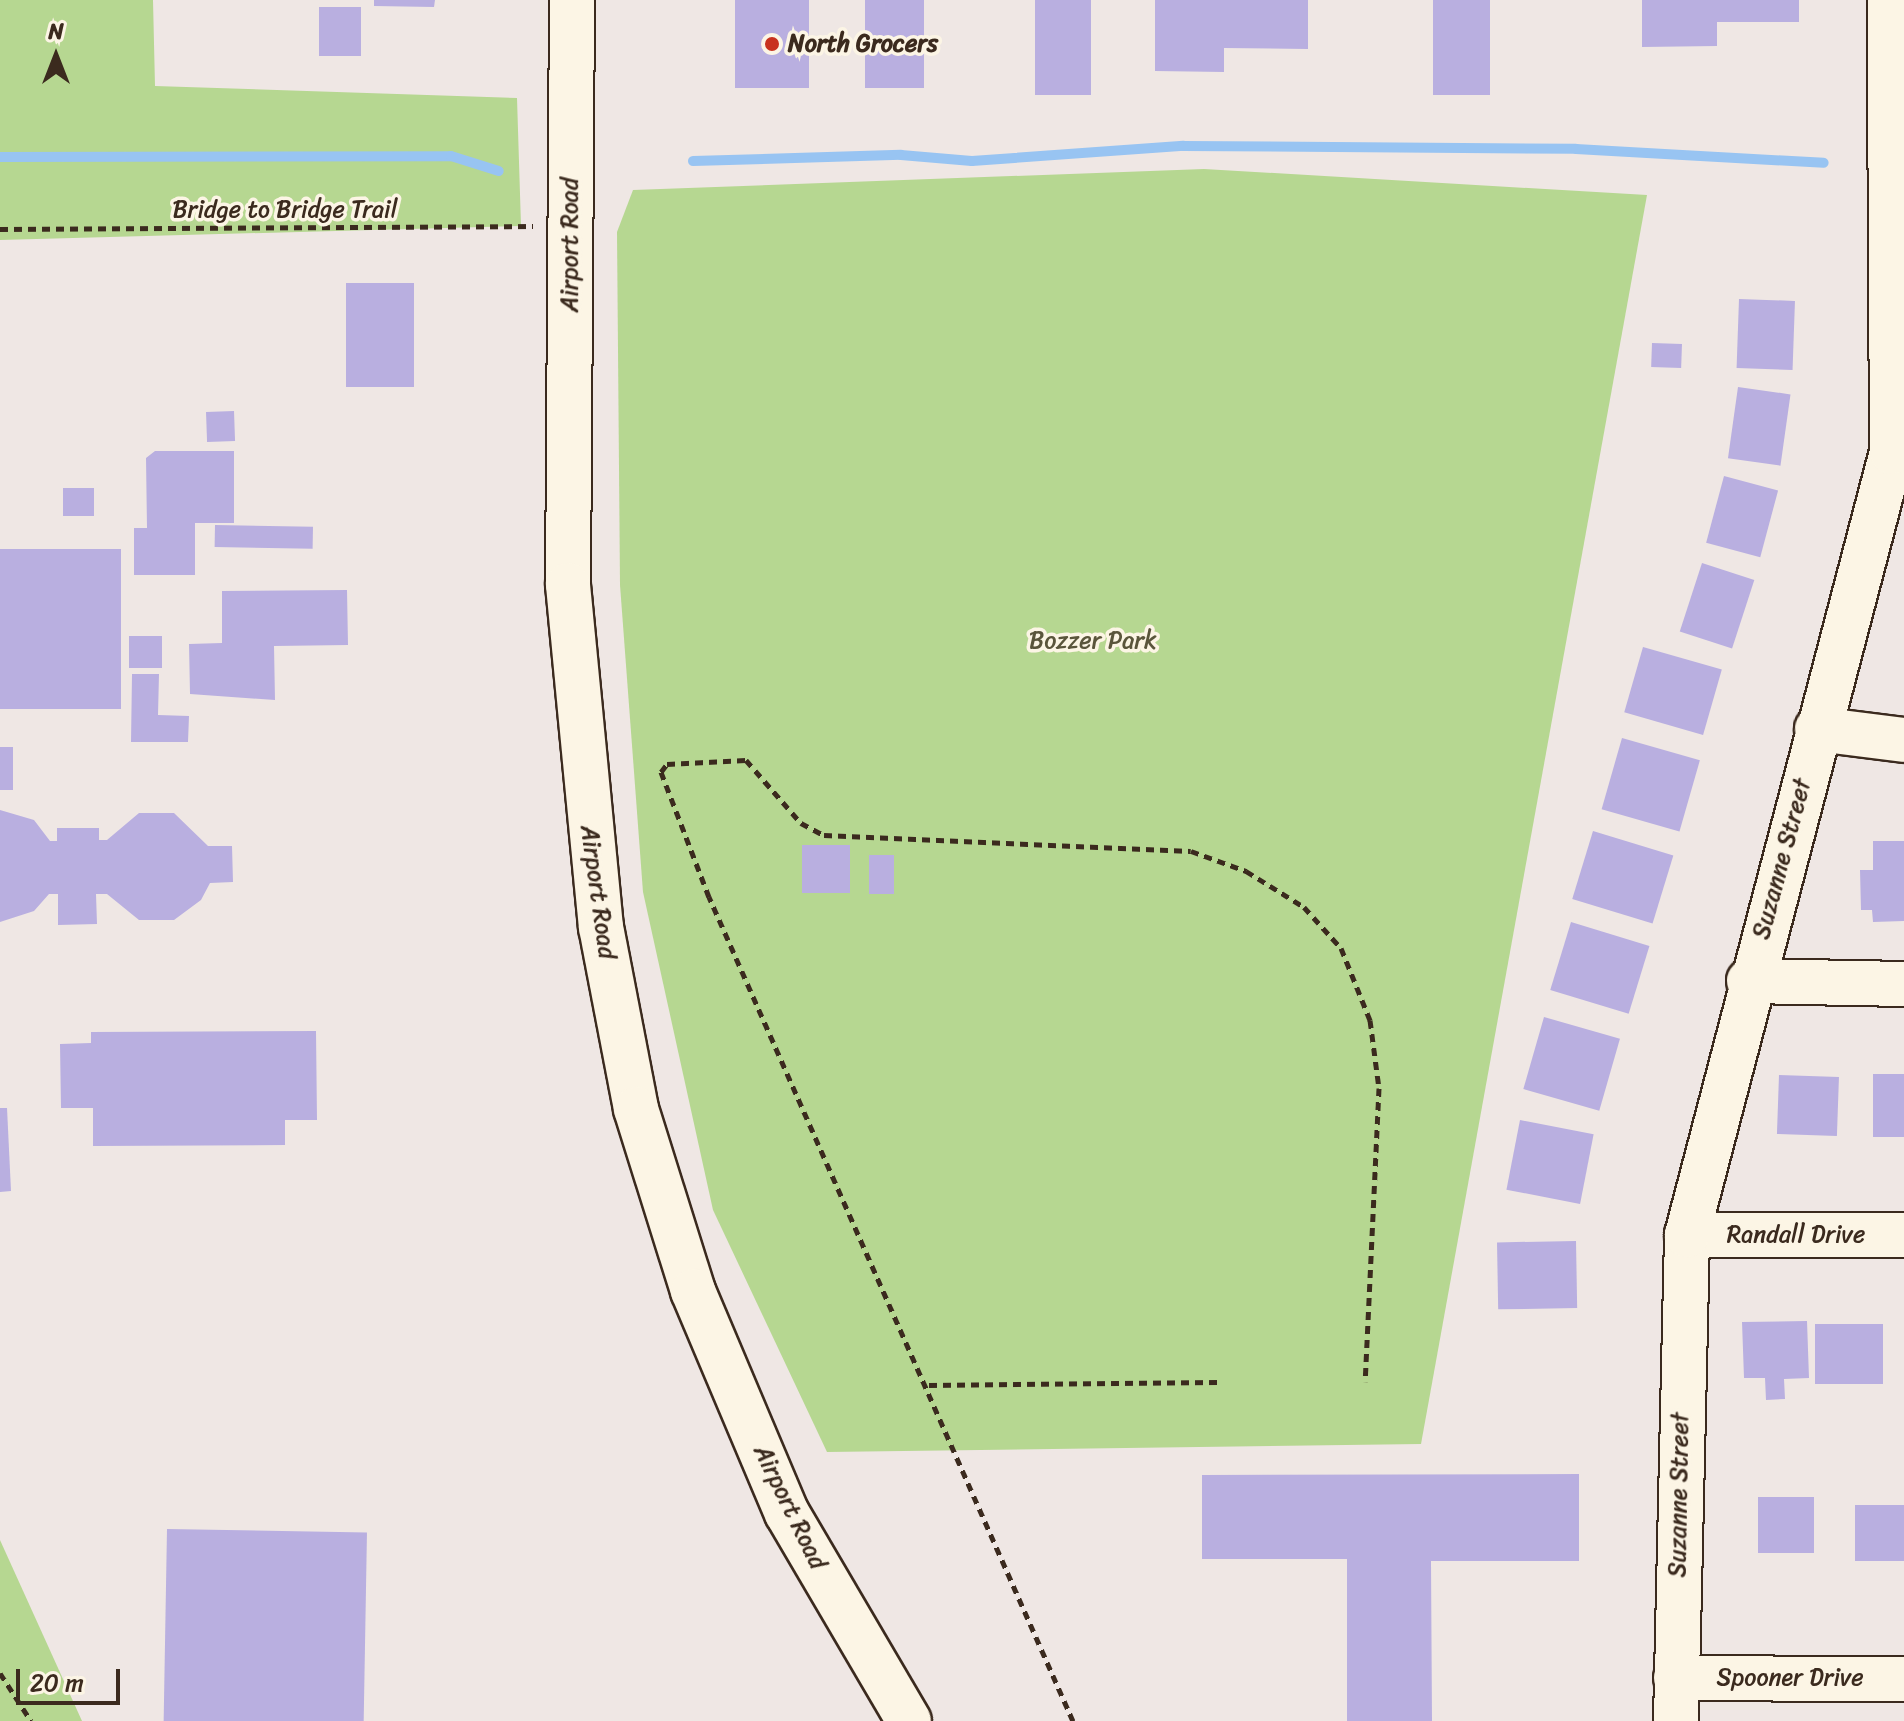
<!DOCTYPE html>
<html>
<head>
<meta charset="utf-8">
<style>
  body { margin:0 }
  #map { position:relative; width:1904px; height:1721px; overflow:hidden; background:#efe7e4; font-family:Sriracha,sans-serif }
  div>[style] { position:absolute }
  [style*='--x'] { left:calc(var(--x)*1px); top:calc(var(--y)*1px); width:calc(var(--w)*1px); rotate:calc(var(--a)*1deg) }
  .green>* { inset:0; background:#b6d791 }
  .stream>* { height:10px; margin:-5px; padding:0 5px; transform-origin:5px; border-radius:5px; background:#98c4f2 }
  .building>* { inset:0; background:#b9afe0; transform-origin:0 0 }
  .path>* { height:5px; margin-top:-2.5px; transform-origin:0; background:repeating-linear-gradient(90deg,#3b2a1e 0 8px,transparent 0 14px) }
  .roads { filter:drop-shadow(2px 0 #3b2a1e) drop-shadow(-2px 0 #3b2a1e) drop-shadow(0 2px #3b2a1e) drop-shadow(0 -2px #3b2a1e) }
  .minor>* { height:44px; margin:-22px; padding:0 22px; transform-origin:22px; border-radius:22px; background:#fcf5e5 }
  .major>* { height:44px; margin:-22px; padding:0 22px; transform-origin:22px; border-radius:22px; background:#fcf5e5 }
  .dots>* { width:22px; height:22px; translate:-50% -50%; box-sizing:border-box; border:4px solid #fcf5e5; border-radius:50% }
  span { translate:-50% -50%; white-space:nowrap; text-align:center; line-height:1.15; -webkit-text-stroke:7px #fcf5e5; paint-order:stroke }
  .poi-label { font-size:24px; color:#3b2a1e; font-weight:700 }
  .left { translate:0 -50%; text-align:left }
  .street-label { font-size:24px; color:#3b2a1e }
  .park-label { font-size:24px; color:#5a553b }
  .north { position:absolute; left:16px; top:16px; width:80px; height:80px; -webkit-text-stroke:6px #fcf5e5; paint-order:stroke; rotate:0deg; font-size:22px; font-weight:700; line-height:32px; text-align:center; color:#3b2a1e }
  .north::after { content:''; display:block; margin:auto; width:28px; height:36px; background:#3b2a1e; clip-path:polygon(50% 0,100% 100%,50% 72%,0 100%) }
  .scale { position:absolute; left:16px; top:1669px; width:104px; height:36px; box-sizing:border-box; border:4px solid #3b2a1e; border-top:0; padding-left:10px; font-size:24px; line-height:28px; white-space:nowrap; color:#3b2a1e; -webkit-text-stroke:6px #fcf5e5; paint-order:stroke }
</style>
</head>
<body>
<div id="map">
  <div class="green">
    <div style="clip-path:polygon(0 0,153px 0,155px 86px,517px 98px,521px 226px,0 240px)"></div>
    <div style="clip-path:polygon(1204px 169px,1647px 195px,1421px 1444px,827px 1452px,713px 1210px,643px 892px,620px 585px,617px 232px,633px 190px)"></div>
    <div style="clip-path:polygon(0 1540px,82px 1721px,0 1721px)"></div>
  </div>
  <div class="stream">
    <div style="--x:0;--y:157;--w:451;--a:-0.1"></div>
    <div style="--x:451;--y:156;--w:50;--a:17.4"></div>
    <div style="--x:693;--y:161;--w:208;--a:-1.7"></div>
    <div style="--x:901;--y:155;--w:71;--a:4.8"></div>
    <div style="--x:972;--y:161;--w:212;--a:-4.1"></div>
    <div style="--x:1183;--y:146;--w:393;--a:0.4"></div>
    <div style="--x:1576;--y:149;--w:248;--a:3.2"></div>
  </div>
  <div class="building">
    <div style="clip-path:polygon(374px 0,435px 0,434px 7px,374px 6px)"></div>
    <div style="left:735px;top:0;width:74px;height:88px"></div>
    <div style="left:865px;top:0;width:59px;height:88px"></div>
    <div style="left:1035px;top:0;width:56px;height:95px"></div>
    <div style="clip-path:polygon(1155px 0,1308px 0,1308px 49px,1224px 48px,1224px 72px,1155px 71px)"></div>
    <div style="left:1433px;top:0;width:57px;height:95px"></div>
    <div style="clip-path:polygon(1642px 0,1799px 0,1799px 22px,1717px 22px,1717px 46px,1642px 47px)"></div>
    <div style="left:319px;top:7px;width:42px;height:49px"></div>
    <div style="left:346px;top:283px;width:68px;height:104px"></div>
    <div style="left:1739px;top:299px;width:56px;height:69px;rotate:2deg"></div>
    <div style="left:1652px;top:343px;width:30px;height:24px;rotate:2deg"></div>
    <div style="left:1738px;top:387px;width:53px;height:72px;rotate:8deg"></div>
    <div style="left:234px;top:411px;width:30px;height:28px;rotate:88deg"></div>
    <div style="clip-path:polygon(155px 451px,234px 451px,234px 523px,195px 523px,195px 575px,134px 575px,134px 528px,147px 528px,146px 458px)"></div>
    <div style="left:1724px;top:476px;width:56px;height:69px;rotate:15deg"></div>
    <div style="left:63px;top:488px;width:31px;height:28px"></div>
    <div style="left:215px;top:525px;width:98px;height:22px;rotate:1deg"></div>
    <div style="left:0;top:549px;width:121px;height:160px"></div>
    <div style="left:1702px;top:563px;width:55px;height:72px;rotate:18deg"></div>
    <div style="clip-path:polygon(347px 590px,348px 645px,274px 646px,275px 700px,190px 694px,189px 644px,222px 643px,222px 591px)"></div>
    <div style="left:129px;top:636px;width:33px;height:32px"></div>
    <div style="left:1643px;top:647px;width:82px;height:68px;rotate:16deg"></div>
    <div style="clip-path:polygon(132px 674px,159px 674px,158px 715px,189px 716px,188px 742px,131px 742px)"></div>
    <div style="left:1622px;top:738px;width:81px;height:74px;rotate:16deg"></div>
    <div style="left:0;top:747px;width:13px;height:43px"></div>
    <div style="clip-path:polygon(0 810px,34px 820px,50px 841px,57px 841px,57px 828px,99px 828px,99px 840px,107px 840px,139px 813px,174px 813px,208px 846px,232px 846px,233px 882px,210px 883px,201px 900px,174px 920px,139px 920px,107px 894px,96px 894px,97px 924px,58px 925px,58px 894px,49px 894px,34px 911px,0 922px)"></div>
    <div style="left:1593px;top:831px;width:84px;height:71px;rotate:17deg"></div>
    <div style="clip-path:polygon(1873px 841px,1904px 841px,1904px 921px,1873px 922px,1872px 910px,1861px 910px,1860px 870px,1873px 870px)"></div>
    <div style="left:850px;top:845px;width:48px;height:48px;rotate:90deg"></div>
    <div style="left:869px;top:855px;width:25px;height:39px"></div>
    <div style="left:1571px;top:922px;width:82px;height:71px;rotate:17deg"></div>
    <div style="left:1544px;top:1017px;width:79px;height:75px;rotate:16deg"></div>
    <div style="clip-path:polygon(316px 1031px,317px 1120px,285px 1120px,285px 1145px,93px 1146px,93px 1108px,61px 1108px,60px 1044px,91px 1043px,91px 1032px)"></div>
    <div style="left:1904px;top:1074px;width:63px;height:31px;rotate:90deg"></div>
    <div style="left:1779px;top:1075px;width:60px;height:59px;rotate:2deg"></div>
    <div style="clip-path:polygon(0 1108px,7px 1108px,11px 1191px,0 1192px)"></div>
    <div style="left:1520px;top:1120px;width:75px;height:71px;rotate:11deg"></div>
    <div style="left:1576px;top:1241px;width:67px;height:79px;rotate:89deg"></div>
    <div style="clip-path:polygon(1807px 1321px,1809px 1378px,1784px 1379px,1785px 1399px,1766px 1400px,1765px 1378px,1744px 1378px,1742px 1322px)"></div>
    <div style="left:1815px;top:1324px;width:68px;height:60px"></div>
    <div style="clip-path:polygon(1579px 1474px,1579px 1561px,1431px 1561px,1432px 1721px,1347px 1721px,1347px 1559px,1202px 1559px,1202px 1475px)"></div>
    <div style="left:1758px;top:1497px;width:56px;height:56px"></div>
    <div style="left:1855px;top:1505px;width:49px;height:56px"></div>
    <div style="left:167px;top:1529px;width:200px;height:192px;rotate:1deg"></div>
  </div>
  <div class="path">
    <div style="--x:0;--y:229;--w:533;--a:-0.32"></div>
    <div style="--x:929;--y:1385;--w:289;--a:-0.6"></div>
    <div style="--x:0;--y:1673;--w:57;--a:57.1"></div>
    <div style="--x:1073;--y:1721;--w:901;--a:-113.83"></div>
    <div style="--x:709;--y:897;--w:134;--a:-111"></div>
    <div style="--x:661;--y:772;--w:10;--a:-53"></div>
    <div style="--x:667;--y:764;--w:79;--a:-2.9"></div>
    <div style="--x:746;--y:760;--w:84;--a:48.9"></div>
    <div style="--x:801;--y:823;--w:26;--a:28"></div>
    <div style="--x:824;--y:835;--w:367;--a:2.5"></div>
    <div style="--x:1191;--y:851;--w:59;--a:20"></div>
    <div style="--x:1246;--y:871;--w:68;--a:31.8"></div>
    <div style="--x:1304;--y:907;--w:55;--a:47.9"></div>
    <div style="--x:1341;--y:948;--w:78;--a:68.1"></div>
    <div style="--x:1370;--y:1020;--w:69;--a:82.5"></div>
    <div style="--x:1379;--y:1088;--w:294;--a:92.7"></div>
  </div>
  <div class="roads">
    <div class="minor">
      <div style="--x:1817;--y:729;--w:88;--a:7.2"></div>
      <div style="--x:1749;--y:981;--w:155;--a:1.1"></div>
      <div style="--x:1687;--y:1235;--w:217;--a:0"></div>
      <div style="--x:1676;--y:1678;--w:228;--a:0.3"></div>
      <div style="--x:1676;--y:1721;--w:486;--a:-88.7"></div>
      <div style="--x:1687;--y:1235;--w:809;--a:-75.33"></div>
      <div style="--x:1892;--y:452;--w:452;--a:-90.3"></div>
    </div>
    <div class="major">
      <div style="--x:572;--y:0;--w:585;--a:90.39"></div>
      <div style="--x:568;--y:585;--w:344;--a:84.5"></div>
      <div style="--x:601;--y:927;--w:185;--a:79.1"></div>
      <div style="--x:636;--y:1109;--w:191;--a:72.6"></div>
      <div style="--x:693;--y:1291;--w:241;--a:67.1"></div>
      <div style="--x:787;--y:1513;--w:241;--a:59.6"></div>
    </div>
  </div>
  <div class="dots">
    <div style="left:772px;top:44px;background:#c8321e"></div>
  </div>
  <div class="poi-label">
    <span class="left" style="left:788px;top:44px">North Grocers</span>
  </div>
  <div class="street-label">
    <span style="left:285px;top:210px">Bridge to Bridge Trail</span>
    <span style="left:570px;top:245px;rotate:-90deg">Airport Road</span>
    <span style="left:1782px;top:859px;rotate:-75deg">Suzanne Street</span>
    <span style="left:598px;top:892px;rotate:82deg">Airport Road</span>
    <span style="left:1796px;top:1235px">Randall Drive</span>
    <span style="left:1679px;top:1495px;rotate:-89deg">Suzanne Street</span>
    <span style="left:790px;top:1507px;rotate:64deg">Airport Road</span>
    <span style="left:1790px;top:1678px">Spooner Drive</span>
  </div>
  <div class="park-label">
    <span style="left:1093px;top:641px">Bozzer Park</span>
  </div>
  <div class="north">N</div>
  <div class="scale">20 m</div>
</div>
</body>
</html>
